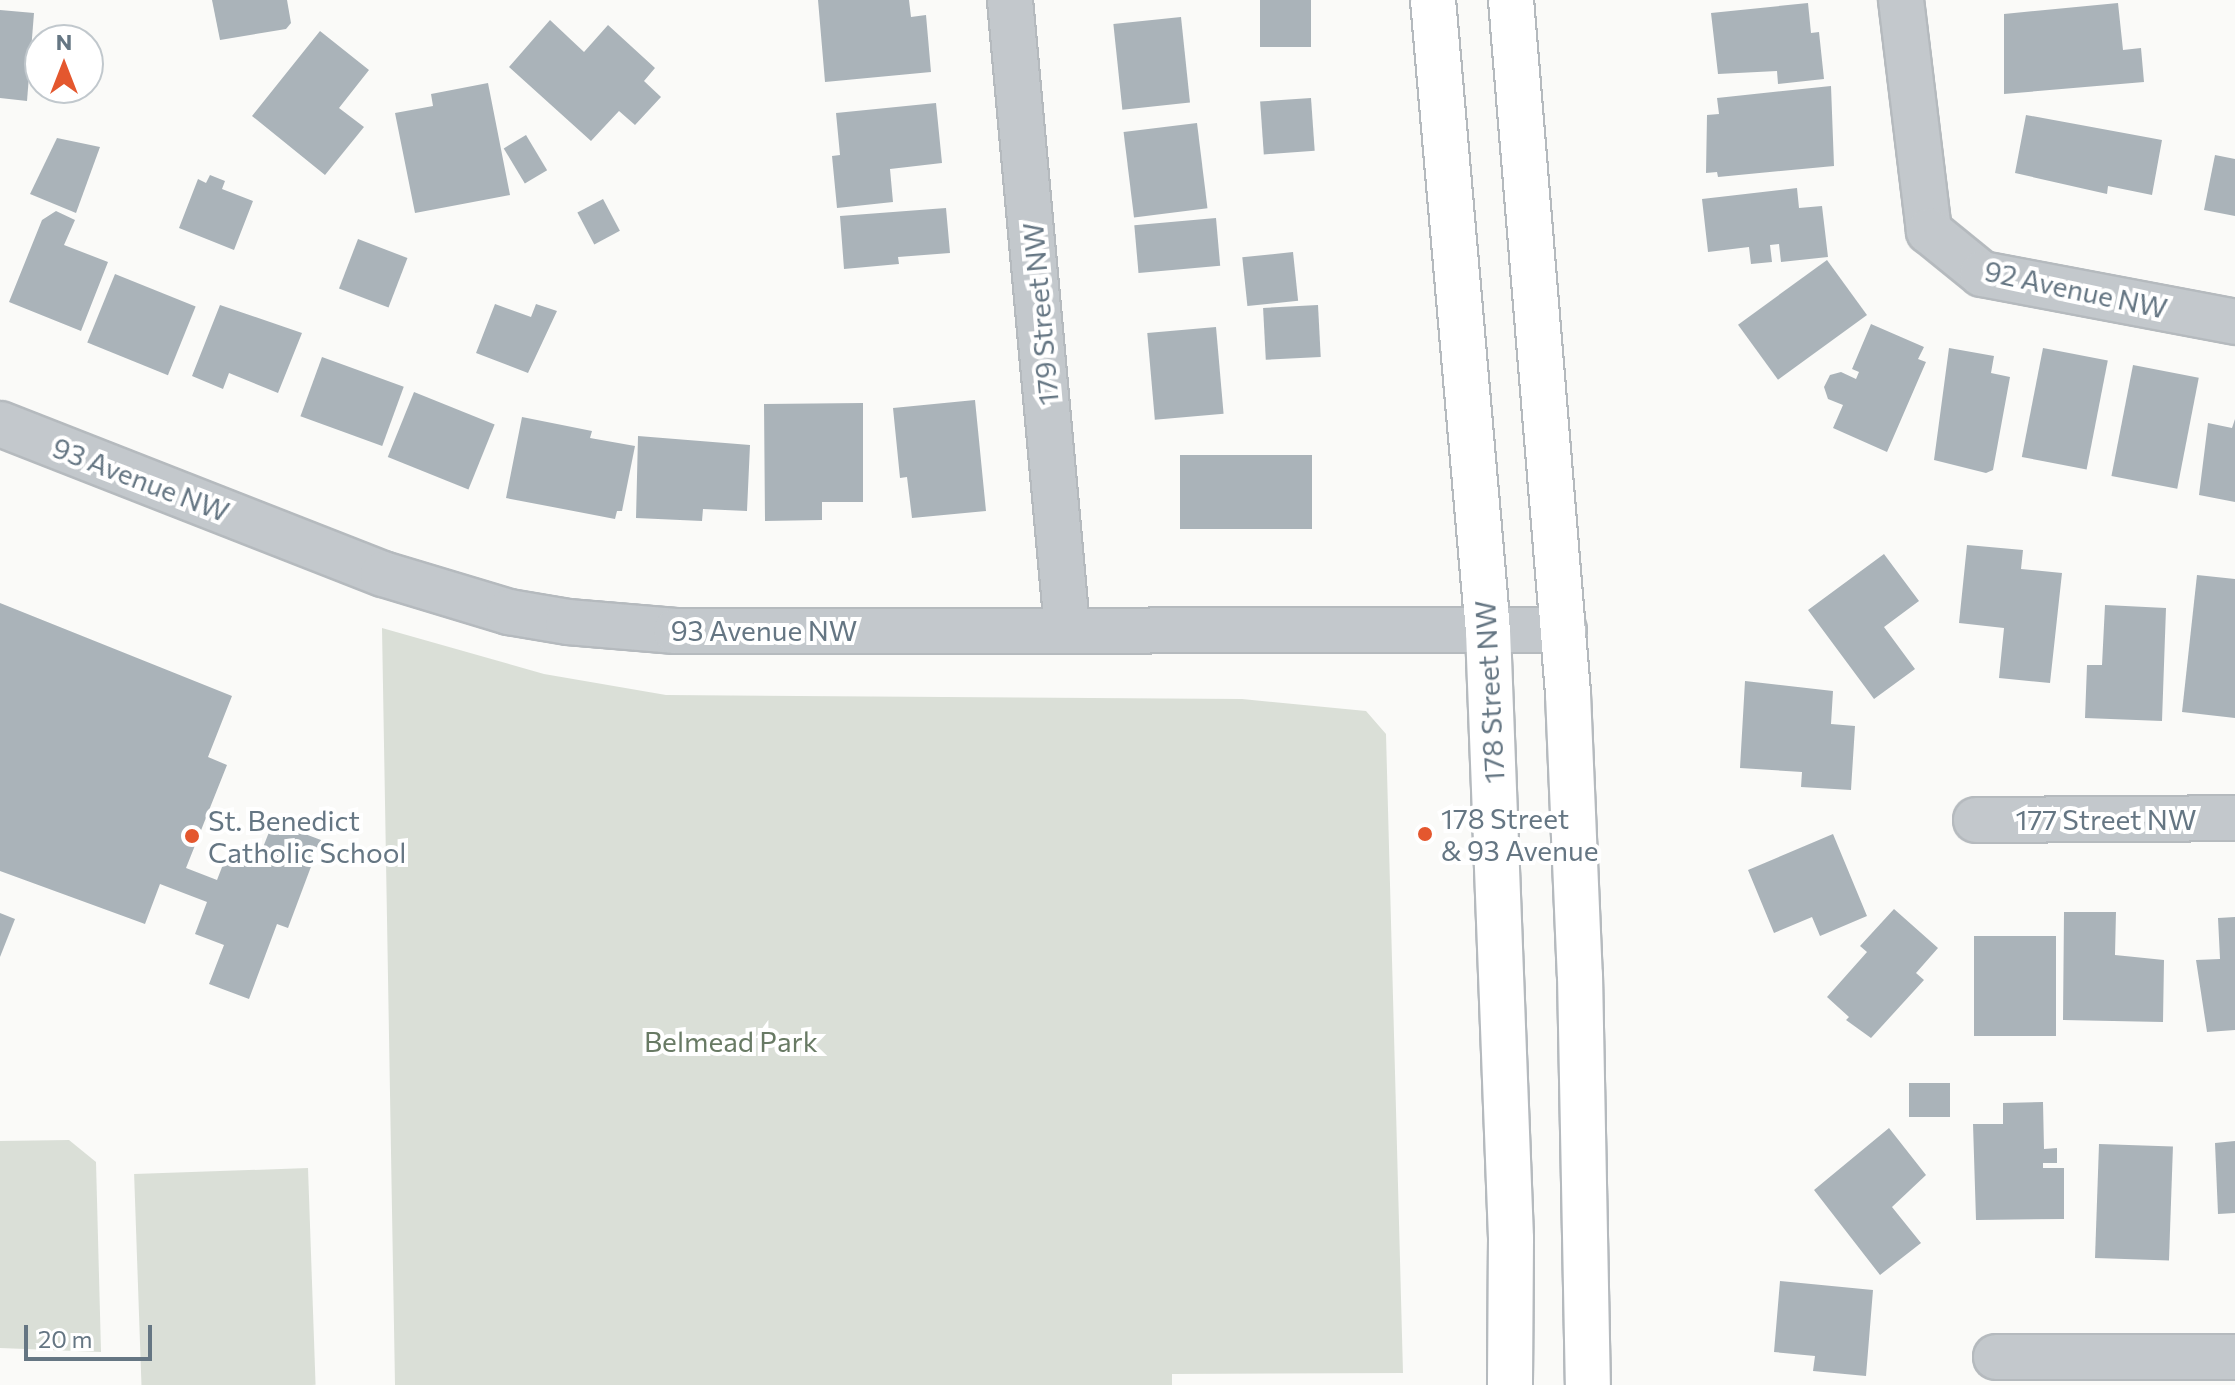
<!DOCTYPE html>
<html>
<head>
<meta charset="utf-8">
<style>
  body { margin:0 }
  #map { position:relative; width:2235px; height:1385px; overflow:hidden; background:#fafaf8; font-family:Commissioner,sans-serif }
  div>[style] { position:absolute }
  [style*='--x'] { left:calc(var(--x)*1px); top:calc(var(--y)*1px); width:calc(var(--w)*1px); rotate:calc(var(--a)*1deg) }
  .green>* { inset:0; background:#dadfd7; transform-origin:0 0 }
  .building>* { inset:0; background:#aab3b9; transform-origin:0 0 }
  .roads { filter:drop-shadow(2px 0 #b5babe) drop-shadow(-2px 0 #b5babe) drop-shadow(0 2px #b5babe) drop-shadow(0 -2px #b5babe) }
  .minor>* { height:44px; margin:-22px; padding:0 22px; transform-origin:22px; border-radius:22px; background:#c3c8cc }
  .major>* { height:44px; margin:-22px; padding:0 22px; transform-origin:22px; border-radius:22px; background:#fff }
  .dots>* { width:22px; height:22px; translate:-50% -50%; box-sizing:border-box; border:4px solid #fff; border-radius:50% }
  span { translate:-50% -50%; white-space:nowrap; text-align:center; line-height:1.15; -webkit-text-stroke:8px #fff; paint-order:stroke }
  .street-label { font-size:28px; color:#657683 }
  .poi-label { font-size:28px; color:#657683 }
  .left { translate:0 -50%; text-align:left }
  .park-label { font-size:28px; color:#687a64 }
  .north { position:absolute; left:24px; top:24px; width:80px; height:80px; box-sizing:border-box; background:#fff; border:2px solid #c1c8cd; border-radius:50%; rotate:0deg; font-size:22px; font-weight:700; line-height:32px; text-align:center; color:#657683 }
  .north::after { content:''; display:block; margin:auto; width:28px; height:36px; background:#e4572e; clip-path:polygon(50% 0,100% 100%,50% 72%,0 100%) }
  .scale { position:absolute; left:24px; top:1325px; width:128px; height:36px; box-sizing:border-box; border:4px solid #657683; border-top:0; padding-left:10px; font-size:24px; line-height:28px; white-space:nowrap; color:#657683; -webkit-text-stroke:6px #fff; paint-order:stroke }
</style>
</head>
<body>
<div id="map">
  <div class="green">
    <div style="clip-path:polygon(382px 628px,544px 674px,666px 695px,1242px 699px,1366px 711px,1386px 734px,1403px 1373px,1172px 1374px,1172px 1385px,395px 1385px)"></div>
    <div style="clip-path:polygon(69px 1140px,96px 1162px,101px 1352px,0 1348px,0 1141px)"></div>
    <div style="left:308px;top:1168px;width:217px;height:174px;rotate:88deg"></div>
  </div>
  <div class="building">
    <div style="clip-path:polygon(212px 0,287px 0,291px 23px,286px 29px,220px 40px)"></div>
    <div style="clip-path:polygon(818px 0,909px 0,911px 17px,926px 15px,931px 72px,825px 82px)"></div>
    <div style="left:1260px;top:0;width:51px;height:47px"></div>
    <div style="clip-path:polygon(1808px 3px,1811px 33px,1819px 32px,1824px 79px,1778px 84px,1777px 71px,1718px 74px,1711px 13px)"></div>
    <div style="clip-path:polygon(2118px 3px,2123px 50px,2141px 48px,2144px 82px,2004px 94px,2004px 14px)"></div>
    <div style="clip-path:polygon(0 10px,34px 13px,27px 101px,0 98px)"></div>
    <div style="left:1181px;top:17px;width:86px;height:68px;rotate:84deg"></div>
    <div style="clip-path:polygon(550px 20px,584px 52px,608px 25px,655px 68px,644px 81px,661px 97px,635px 125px,619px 111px,591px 141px,509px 67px)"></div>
    <div style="clip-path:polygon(320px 31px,369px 70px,339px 108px,364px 127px,325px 175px,252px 116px)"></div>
    <div style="clip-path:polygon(488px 83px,510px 195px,415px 213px,395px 113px,433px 106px,431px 94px)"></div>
    <div style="clip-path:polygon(1831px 86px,1834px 166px,1718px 177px,1717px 172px,1706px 173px,1707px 115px,1719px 114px,1717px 98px)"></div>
    <div style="left:1311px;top:98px;width:53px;height:51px;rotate:86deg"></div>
    <div style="clip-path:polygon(936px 103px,942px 163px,890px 169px,893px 202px,837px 208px,832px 156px,840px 155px,836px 113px)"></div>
    <div style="clip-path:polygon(2026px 115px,2162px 140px,2152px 195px,2108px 186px,2107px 194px,2015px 173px)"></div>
    <div style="left:1197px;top:123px;width:86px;height:74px;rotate:83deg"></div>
    <div style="left:526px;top:135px;width:41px;height:26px;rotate:59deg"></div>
    <div style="clip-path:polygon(57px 138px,100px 147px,76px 213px,30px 194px)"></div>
    <div style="clip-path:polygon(2215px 155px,2235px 159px,2235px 216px,2204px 210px)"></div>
    <div style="clip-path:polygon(210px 175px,225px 181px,222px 189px,253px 201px,234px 250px,179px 228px,198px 179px,206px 183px)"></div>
    <div style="clip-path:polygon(1797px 188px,1799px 208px,1822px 206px,1828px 257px,1781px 262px,1779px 244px,1770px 245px,1772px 262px,1751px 264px,1749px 247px,1708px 252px,1702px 199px)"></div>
    <div style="left:603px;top:199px;width:36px;height:29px;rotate:62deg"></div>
    <div style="clip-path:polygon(946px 208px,950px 253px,898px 257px,899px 264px,844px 269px,840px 216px)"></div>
    <div style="clip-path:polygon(56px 211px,75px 220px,64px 245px,108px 262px,81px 331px,9px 302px,42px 220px)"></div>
    <div style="left:1216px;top:218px;width:48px;height:82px;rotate:85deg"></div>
    <div style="left:358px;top:239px;width:53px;height:53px;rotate:21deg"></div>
    <div style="left:1293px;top:252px;width:49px;height:51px;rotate:84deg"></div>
    <div style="left:1827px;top:260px;width:68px;height:110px;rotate:54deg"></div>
    <div style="left:115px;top:274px;width:87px;height:74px;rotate:22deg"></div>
    <div style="clip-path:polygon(495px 304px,531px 317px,536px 304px,557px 311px,528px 373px,476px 353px)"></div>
    <div style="clip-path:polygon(220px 305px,302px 333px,278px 393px,229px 373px,223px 389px,192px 376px)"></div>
    <div style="left:1318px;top:305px;width:52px;height:55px;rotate:87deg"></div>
    <div style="clip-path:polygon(1871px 324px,1924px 347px,1918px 359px,1926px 362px,1887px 452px,1833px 428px,1843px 405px,1828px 399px,1824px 387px,1830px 375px,1841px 372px,1856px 379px,1859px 372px,1852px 369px)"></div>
    <div style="left:1216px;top:327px;width:87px;height:69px;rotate:85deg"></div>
    <div style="clip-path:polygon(1949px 348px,1994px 356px,1991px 373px,2010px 377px,1993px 470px,1986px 473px,1934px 460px)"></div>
    <div style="left:2043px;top:348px;width:66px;height:111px;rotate:11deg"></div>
    <div style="left:322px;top:357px;width:87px;height:63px;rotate:20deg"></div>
    <div style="left:2133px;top:365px;width:67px;height:113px;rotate:11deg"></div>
    <div style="left:414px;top:392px;width:87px;height:70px;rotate:22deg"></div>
    <div style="clip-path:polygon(975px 400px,986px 511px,912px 518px,907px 477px,900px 478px,893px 408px)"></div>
    <div style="clip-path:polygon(863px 403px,863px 502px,822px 502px,822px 520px,765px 521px,764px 404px)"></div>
    <div style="clip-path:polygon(522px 417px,592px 431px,590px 438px,635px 446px,622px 511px,617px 511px,615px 519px,506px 498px)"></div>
    <div style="clip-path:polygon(2235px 419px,2235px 502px,2199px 495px,2208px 423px,2232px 428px)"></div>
    <div style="clip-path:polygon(638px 436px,750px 445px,747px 511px,703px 509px,702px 521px,636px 518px)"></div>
    <div style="left:1180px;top:455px;width:132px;height:74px"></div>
    <div style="clip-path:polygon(1967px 545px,2023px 550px,2021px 569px,2062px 573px,2050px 683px,1999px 678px,2004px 628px,1959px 623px)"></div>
    <div style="clip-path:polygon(1884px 554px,1919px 601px,1884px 627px,1915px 669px,1874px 699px,1808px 610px)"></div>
    <div style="clip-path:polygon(2197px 575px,2235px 579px,2235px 718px,2182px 712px)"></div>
    <div style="clip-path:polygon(0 603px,232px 696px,208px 757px,227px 765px,186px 868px,217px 880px,229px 849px,258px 860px,273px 822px,321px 840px,288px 928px,277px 924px,249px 999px,209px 984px,224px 945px,195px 934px,207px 902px,160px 884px,145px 924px,0 871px)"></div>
    <div style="clip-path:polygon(2105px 605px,2166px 608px,2162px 721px,2085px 718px,2087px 665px,2102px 665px)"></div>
    <div style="clip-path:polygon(1745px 681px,1833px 691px,1831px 724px,1855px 726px,1851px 790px,1801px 787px,1802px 772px,1740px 768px)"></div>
    <div style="clip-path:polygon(1833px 834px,1867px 916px,1820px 936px,1812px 917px,1774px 933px,1748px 870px)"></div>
    <div style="clip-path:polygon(1894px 909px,1938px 948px,1916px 973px,1924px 980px,1871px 1038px,1846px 1020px,1849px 1017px,1827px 997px,1867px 952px,1860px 946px)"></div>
    <div style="clip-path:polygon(2064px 912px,2116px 912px,2115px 955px,2164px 960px,2163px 1022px,2063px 1020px)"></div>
    <div style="clip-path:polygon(0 913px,15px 919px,0 957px)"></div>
    <div style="clip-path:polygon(2235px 917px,2235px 1030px,2207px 1032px,2196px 960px,2220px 959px,2218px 918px)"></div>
    <div style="left:1974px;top:936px;width:82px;height:100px"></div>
    <div style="left:1909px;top:1083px;width:41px;height:34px"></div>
    <div style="clip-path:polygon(2043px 1102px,2044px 1149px,2057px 1148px,2057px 1163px,2043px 1163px,2043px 1168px,2064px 1168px,2064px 1219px,1976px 1220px,1973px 1124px,2003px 1124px,2003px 1103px)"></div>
    <div style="clip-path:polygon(1889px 1128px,1926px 1175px,1892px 1207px,1921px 1243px,1880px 1275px,1814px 1190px)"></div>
    <div style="clip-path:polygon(2235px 1141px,2235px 1213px,2218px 1214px,2215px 1143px)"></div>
    <div style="left:2099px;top:1144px;width:74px;height:114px;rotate:2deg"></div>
    <div style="clip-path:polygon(1780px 1281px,1873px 1290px,1866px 1376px,1813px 1371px,1815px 1356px,1774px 1352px)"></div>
  </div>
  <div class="roads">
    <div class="minor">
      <div style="--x:1010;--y:0;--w:631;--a:84.81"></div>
      <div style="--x:1901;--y:0;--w:233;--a:83.1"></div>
      <div style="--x:1929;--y:231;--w:68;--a:39.1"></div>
      <div style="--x:1982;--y:274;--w:258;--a:10.7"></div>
      <div style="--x:0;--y:424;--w:411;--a:21.4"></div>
      <div style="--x:383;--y:574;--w:132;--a:16.8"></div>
      <div style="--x:509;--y:612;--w:60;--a:9.6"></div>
      <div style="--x:568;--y:622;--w:108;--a:4.8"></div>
      <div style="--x:676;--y:631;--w:888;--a:-0.06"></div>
      <div style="--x:1976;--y:820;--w:259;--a:-0.4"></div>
      <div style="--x:1996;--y:1357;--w:239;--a:0"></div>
    </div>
    <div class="major">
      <div style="--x:1433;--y:0;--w:633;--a:85.02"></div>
      <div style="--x:1488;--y:631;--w:608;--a:87.83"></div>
      <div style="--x:1511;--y:1239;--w:146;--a:90.4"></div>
      <div style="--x:1511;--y:0;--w:696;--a:85.3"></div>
      <div style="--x:1568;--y:694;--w:281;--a:87.6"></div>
      <div style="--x:1580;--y:975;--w:410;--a:88.9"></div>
    </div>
  </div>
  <div class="dots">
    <div style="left:1425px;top:834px;background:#e4572e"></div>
    <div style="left:192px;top:836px;background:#e4572e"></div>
  </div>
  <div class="street-label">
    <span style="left:2076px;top:289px;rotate:12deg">92 Avenue NW</span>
    <span style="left:1040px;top:314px;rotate:-95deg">179 Street NW</span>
    <span style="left:141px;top:479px;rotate:21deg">93 Avenue NW</span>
    <span style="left:764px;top:630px">93 Avenue NW</span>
    <span style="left:1489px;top:692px;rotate:-93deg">178 Street NW</span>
    <span style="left:2106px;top:819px">177 Street NW</span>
  </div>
  <div class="poi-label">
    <span class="left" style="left:1441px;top:834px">178 Street<br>&amp; 93 Avenue</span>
    <span class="left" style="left:208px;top:836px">St. Benedict<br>Catholic School</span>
  </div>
  <div class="park-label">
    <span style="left:731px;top:1041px">Belmead Park</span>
  </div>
  <div class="north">N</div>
  <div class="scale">20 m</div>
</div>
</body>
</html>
